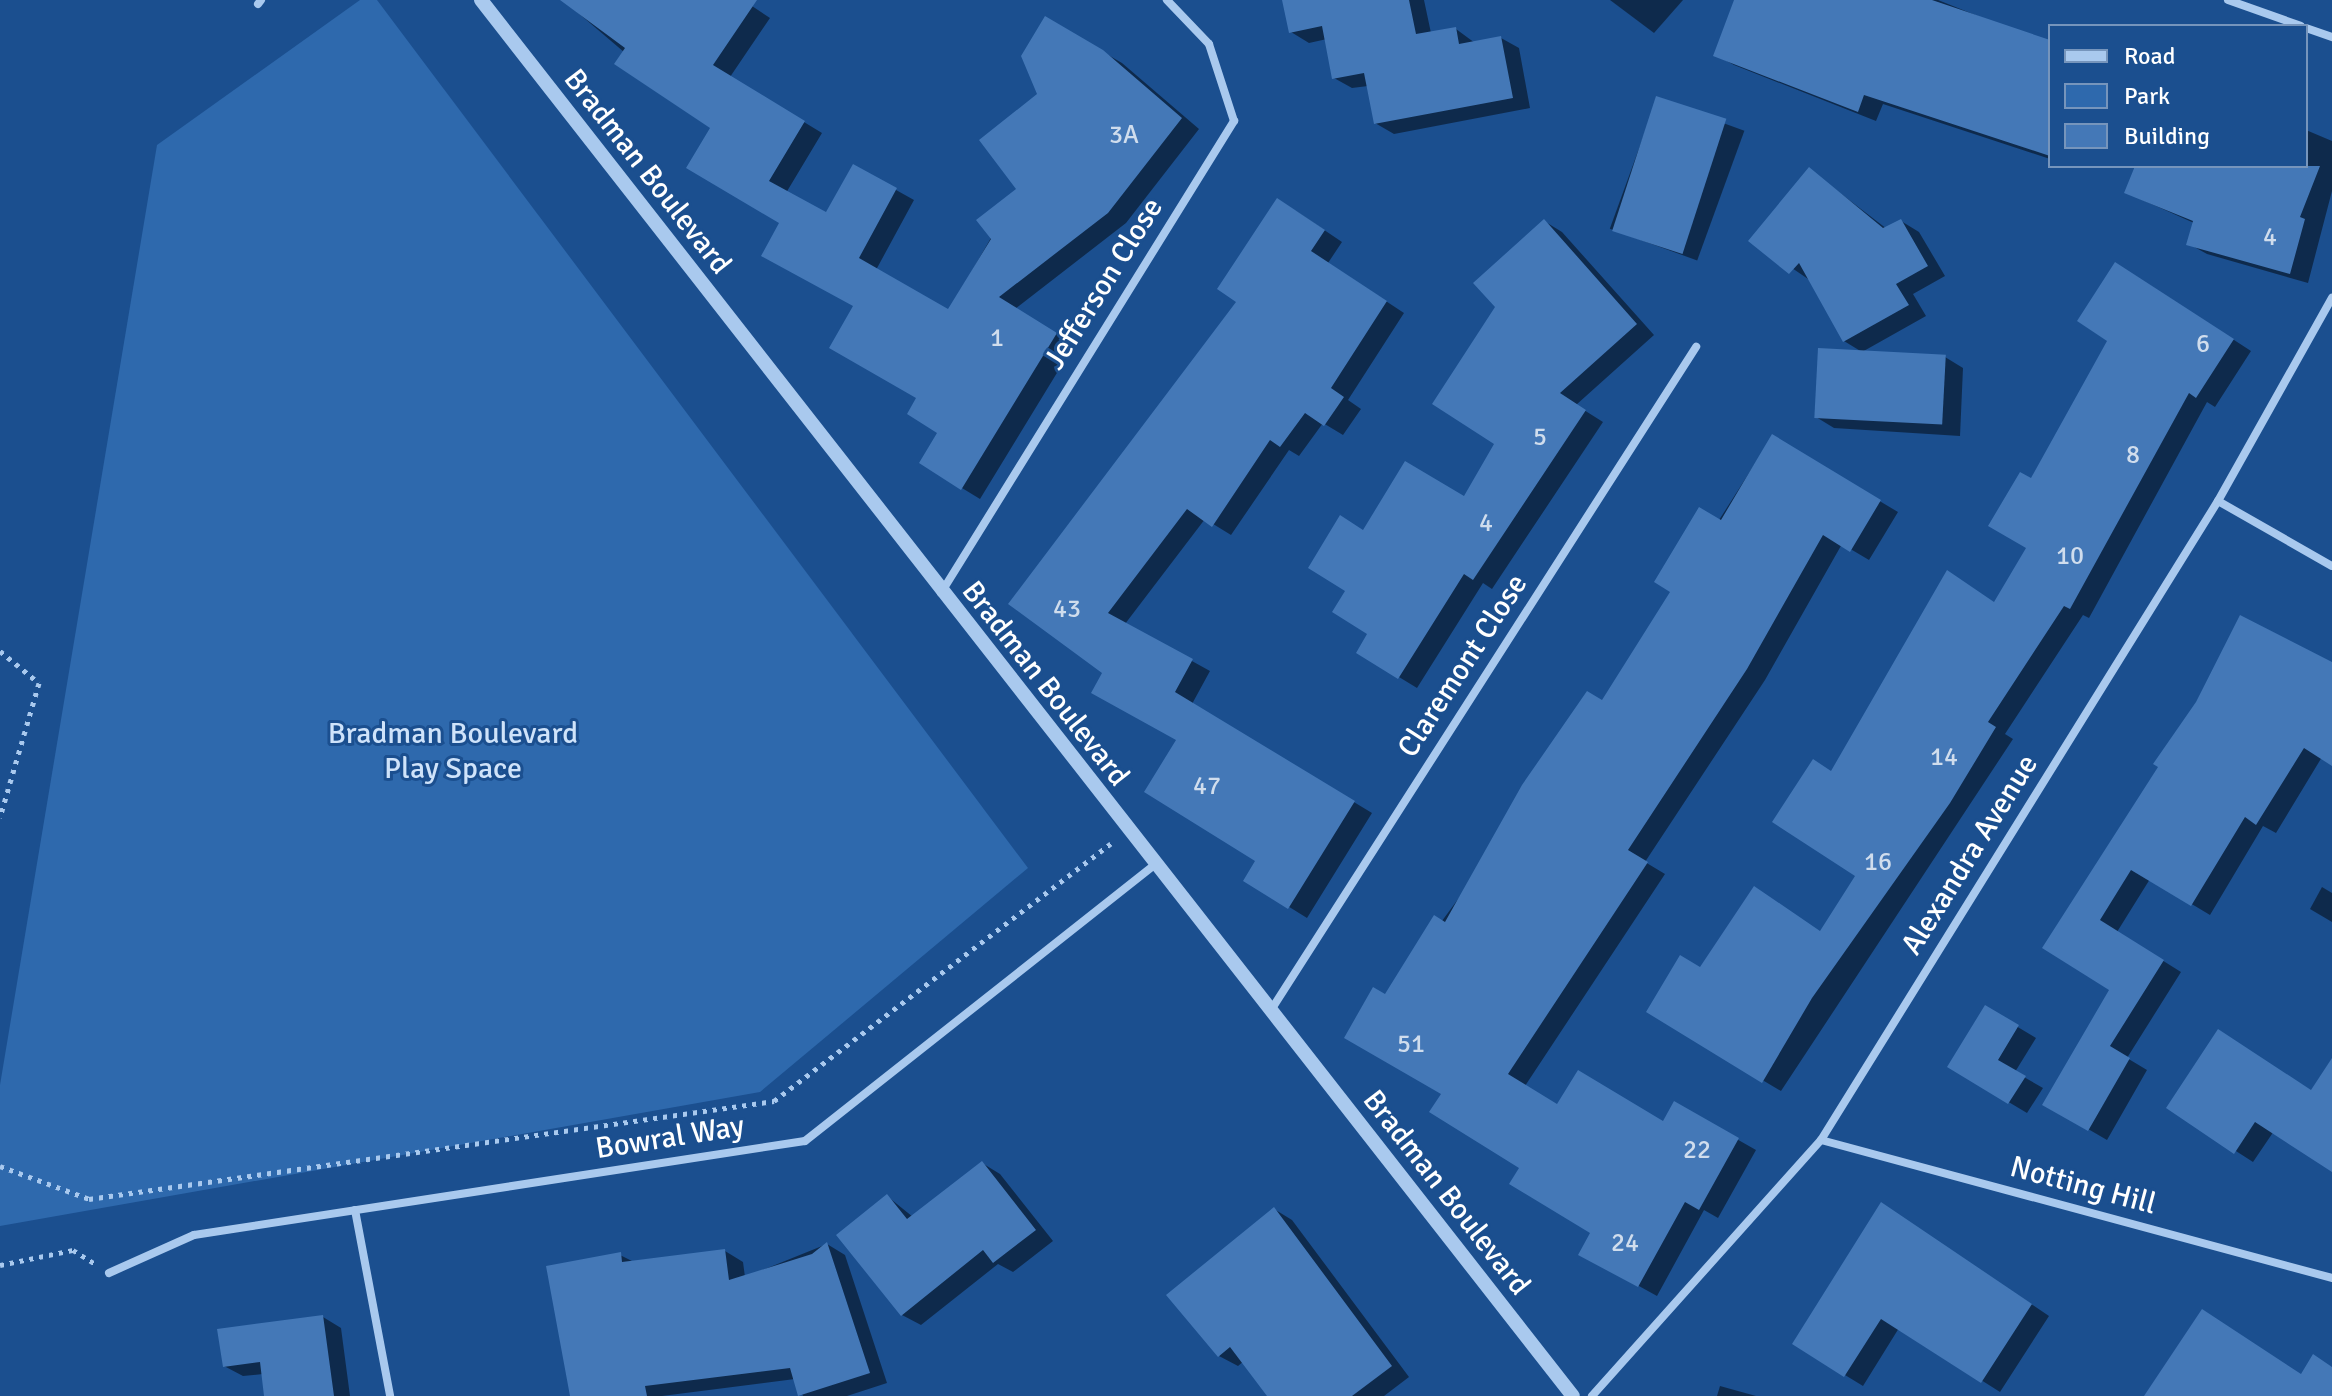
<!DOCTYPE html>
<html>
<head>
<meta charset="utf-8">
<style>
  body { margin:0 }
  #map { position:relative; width:2332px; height:1396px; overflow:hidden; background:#1b4f8f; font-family:Signika,sans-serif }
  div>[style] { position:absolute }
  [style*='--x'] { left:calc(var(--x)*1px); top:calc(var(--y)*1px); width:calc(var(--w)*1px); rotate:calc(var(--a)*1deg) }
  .green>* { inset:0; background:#2e69ad }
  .shadow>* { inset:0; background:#0007; transform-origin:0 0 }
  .building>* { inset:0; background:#4478b7; transform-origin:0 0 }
  .path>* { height:5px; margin-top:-2.5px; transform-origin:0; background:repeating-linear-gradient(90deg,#a9c9ee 0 4px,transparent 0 10px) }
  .minor>* { height:8px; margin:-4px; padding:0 4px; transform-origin:4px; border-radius:4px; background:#a9c9ee }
  .tertiary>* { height:14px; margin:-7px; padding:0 7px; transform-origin:7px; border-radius:7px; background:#a9c9ee }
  span { translate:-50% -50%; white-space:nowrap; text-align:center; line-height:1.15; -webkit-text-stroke:6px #1b4f8f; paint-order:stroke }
  .number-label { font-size:26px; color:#d0dded }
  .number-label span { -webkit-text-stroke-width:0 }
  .street-label { font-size:30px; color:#fff }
  .park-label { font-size:30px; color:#cfe3fa }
  .legend { position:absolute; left:2048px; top:24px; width:260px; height:144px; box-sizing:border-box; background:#1b4f8f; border:2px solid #7695bc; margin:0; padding:10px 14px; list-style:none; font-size:24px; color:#fff }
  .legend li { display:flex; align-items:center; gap:16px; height:40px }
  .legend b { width:40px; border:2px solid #7695bc }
</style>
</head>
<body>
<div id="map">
  <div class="green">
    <div style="clip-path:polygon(360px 0,377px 0,1028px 868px,760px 1092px,0 1226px,0 1085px,157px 145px)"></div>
  </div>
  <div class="shadow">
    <div style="clip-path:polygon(563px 0,743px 0,770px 18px,730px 77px,822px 133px,786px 193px,826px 214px,853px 166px,914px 200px,876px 270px,949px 311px,1019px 189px,1040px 94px,1046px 19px,1122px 63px,1199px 129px,1126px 223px,1015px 309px,1074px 345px,980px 499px,962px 488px,940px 432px,855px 306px,781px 223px,713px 128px)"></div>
    <div style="clip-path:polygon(1284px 0,1424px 0,1431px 33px,1456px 29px,1475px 43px,1501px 38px,1519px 48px,1530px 108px,1394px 134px,1375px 123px,1368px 86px,1352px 88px,1334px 78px,1327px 39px,1309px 43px,1291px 32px)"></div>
    <div style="clip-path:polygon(1610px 0,1683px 0,1654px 33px)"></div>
    <div style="clip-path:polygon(1736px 0,1938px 0,2050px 45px,2050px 159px,1883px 104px,1876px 121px,1734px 65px,1716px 55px)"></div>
    <div style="left:1657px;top:99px;width:93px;height:138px;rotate:20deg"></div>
    <div style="clip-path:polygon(2306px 130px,2332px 141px,2332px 191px,2308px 283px,2207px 254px,2189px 244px,2194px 223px,2127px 193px,2138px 166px,2306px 166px)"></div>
    <div style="clip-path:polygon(1810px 170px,1887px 229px,1901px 221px,1919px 232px,1945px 276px,1913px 294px,1926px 316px,1862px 352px,1844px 341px,1811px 281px,1751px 240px)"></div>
    <div style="clip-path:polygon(1296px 211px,1342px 242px,1328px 263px,1404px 313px,1348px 400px,1361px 409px,1343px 435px,1323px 423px,1299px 456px,1289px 450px,1231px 535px,1205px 519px,1125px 624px,1210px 671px,1192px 704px,1372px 813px,1307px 918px,1246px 880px,1258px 860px,1178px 739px,1104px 672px,1011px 604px,1238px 301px)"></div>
    <div style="clip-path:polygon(1544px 221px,1562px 232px,1654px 335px,1576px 405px,1603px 422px,1492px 589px,1483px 583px,1417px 688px,1358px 652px,1370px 634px,1348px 590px,1364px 532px,1464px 499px,1497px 443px,1497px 307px)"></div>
    <div style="clip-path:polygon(2134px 275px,2251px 351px,2215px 407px,2207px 402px,2089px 618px,2083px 615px,2005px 734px,2013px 739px,1781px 1091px,1648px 1012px,1701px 970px,1827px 938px,1858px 876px,1832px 773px,1996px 603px,2029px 547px,2032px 481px,2110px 340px)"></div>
    <div style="clip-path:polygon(1945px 357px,1963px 368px,1960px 436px,1834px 428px,1816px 417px)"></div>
    <div style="clip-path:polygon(1772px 437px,1898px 512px,1869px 560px,1842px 544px,1765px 680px,1645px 862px,1665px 874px,1525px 1086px,1558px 1106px,1664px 1124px,1675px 1104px,1756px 1150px,1718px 1218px,1704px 1210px,1657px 1296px,1581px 1254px,1593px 1232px,1444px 1093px,1386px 997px,1603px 702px)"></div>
    <div style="clip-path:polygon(2332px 670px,2332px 763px,2322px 757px,2276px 833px,2263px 826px,2210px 915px,2150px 879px,2117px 932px,2181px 972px,2127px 1058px,2147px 1070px,2107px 1140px,2045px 1104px,2111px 989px,2045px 947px)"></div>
    <div style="clip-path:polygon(2322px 887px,2332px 893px,2332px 922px,2310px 909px)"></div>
    <div style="clip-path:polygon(1986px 1008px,2036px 1038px,2015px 1072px,2043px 1088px,2027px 1113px,1950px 1067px)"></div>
    <div style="clip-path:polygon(2332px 1062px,2332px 1169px,2274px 1131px,2253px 1162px,2169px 1108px,2312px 1092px)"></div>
    <div style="clip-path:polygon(982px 1163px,1000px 1174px,1053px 1241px,1013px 1272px,998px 1264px,921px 1325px,902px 1315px,887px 1196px,913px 1217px)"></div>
    <div style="clip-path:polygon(1882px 1204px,2049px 1316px,2000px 1392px,1899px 1328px,1863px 1386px,1845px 1375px)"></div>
    <div style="clip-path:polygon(1274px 1209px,1292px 1220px,1409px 1377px,1384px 1396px,1270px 1396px,1244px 1361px,1238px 1366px,1219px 1356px)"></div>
    <div style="clip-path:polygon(827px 1244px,845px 1255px,887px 1383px,847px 1396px,803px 1396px,795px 1379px,662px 1396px,572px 1396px,620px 1255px,634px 1262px,725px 1251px,743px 1262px,745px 1277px)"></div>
    <div style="clip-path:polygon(323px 1317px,341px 1328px,350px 1396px,266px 1396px,263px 1374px,243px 1376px,224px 1366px)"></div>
    <div style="clip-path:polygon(1720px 1386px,1756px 1396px,1717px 1396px)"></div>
  </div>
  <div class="building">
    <div style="clip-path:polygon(560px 0,757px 0,713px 65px,805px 121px,769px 181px,826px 212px,853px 164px,897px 188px,859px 258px,948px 309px,991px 239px,976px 220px,1016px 189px,979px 140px,1037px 94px,1021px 56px,1045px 16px,1103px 50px,1182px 118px,1108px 213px,999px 297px,1057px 333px,961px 490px,919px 463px,937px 433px,907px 414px,916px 398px,829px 348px,853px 306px,761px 256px,779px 223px,686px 168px,710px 128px,614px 64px,625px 48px)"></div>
    <div style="clip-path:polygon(1282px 0,1409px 0,1416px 34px,1456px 27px,1459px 44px,1501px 36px,1513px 98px,1374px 124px,1364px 73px,1332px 79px,1322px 26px,1289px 33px)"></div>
    <div style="clip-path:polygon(1734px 0,1932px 0,2050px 40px,2050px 156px,1864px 95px,1858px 112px,1713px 56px)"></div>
    <div style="left:1656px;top:96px;width:74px;height:142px;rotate:18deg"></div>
    <div style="clip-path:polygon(2135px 166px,2320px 166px,2300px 217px,2305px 219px,2290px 274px,2186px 245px,2193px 221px,2124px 193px)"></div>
    <div style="clip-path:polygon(1809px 167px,1883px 228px,1901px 219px,1928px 266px,1896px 284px,1909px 305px,1843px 342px,1799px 263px,1789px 274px,1748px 241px)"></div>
    <div style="clip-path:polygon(1277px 198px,1325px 230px,1311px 251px,1387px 301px,1331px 388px,1344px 397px,1324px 426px,1305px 413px,1280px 447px,1270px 440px,1212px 527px,1187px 509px,1108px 613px,1193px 659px,1175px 692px,1355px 801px,1288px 909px,1243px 881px,1255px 861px,1144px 792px,1176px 740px,1091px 693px,1102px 673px,1008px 604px,1236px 302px,1217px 289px)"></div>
    <div style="clip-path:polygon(1544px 219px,1637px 324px,1560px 393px,1586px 410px,1473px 580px,1464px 574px,1398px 679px,1356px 653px,1367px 634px,1332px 612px,1345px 591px,1308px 568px,1340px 515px,1363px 530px,1405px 461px,1464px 496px,1494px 444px,1432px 404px,1495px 307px,1473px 283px)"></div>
    <div style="clip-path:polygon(2115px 262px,2234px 339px,2196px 398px,2189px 393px,2070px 609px,2064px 606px,1988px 722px,1996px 727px,1950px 803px,1812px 998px,1762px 1083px,1646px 1012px,1680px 955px,1700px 967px,1754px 886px,1820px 931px,1855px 876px,1772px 822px,1813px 759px,1831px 771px,1947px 570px,1994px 602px,2026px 548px,1988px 526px,2020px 472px,2031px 478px,2107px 341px,2077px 321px)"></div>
    <div style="left:1818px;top:348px;width:128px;height:70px;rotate:3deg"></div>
    <div style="clip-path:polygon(1772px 434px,1881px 500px,1850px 552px,1823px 535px,1747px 669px,1628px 850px,1648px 862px,1508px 1074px,1557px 1104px,1578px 1070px,1663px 1121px,1674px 1101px,1739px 1138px,1699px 1210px,1685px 1202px,1638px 1287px,1578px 1255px,1590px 1233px,1509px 1184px,1519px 1168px,1429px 1112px,1441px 1094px,1344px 1038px,1373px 987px,1385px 994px,1434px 915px,1445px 922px,1522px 785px,1587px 691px,1602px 700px,1670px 592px,1654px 582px,1699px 507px,1721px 520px)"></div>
    <div style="clip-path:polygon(2240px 615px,2332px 662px,2332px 766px,2304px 748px,2256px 825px,2245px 817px,2191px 906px,2131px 870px,2100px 920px,2164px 960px,2110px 1046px,2130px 1058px,2088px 1131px,2042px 1105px,2109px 990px,2042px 948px,2158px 767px,2153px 764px,2196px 702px)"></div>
    <div style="clip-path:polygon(1985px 1005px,2019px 1025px,1998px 1060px,2026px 1076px,2008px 1104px,1947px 1067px)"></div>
    <div style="clip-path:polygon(2218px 1029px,2311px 1090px,2332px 1058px,2332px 1172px,2255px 1122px,2234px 1154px,2166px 1108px)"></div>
    <div style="clip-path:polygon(982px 1161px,1036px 1230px,993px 1263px,983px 1250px,901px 1316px,836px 1235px,887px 1194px,907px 1219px)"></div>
    <div style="clip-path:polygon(1881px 1202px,2032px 1304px,1981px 1383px,1881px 1319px,1844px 1377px,1792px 1344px)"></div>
    <div style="clip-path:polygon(1274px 1207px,1392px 1366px,1352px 1396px,1267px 1396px,1230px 1347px,1218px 1357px,1166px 1295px)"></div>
    <div style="clip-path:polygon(827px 1242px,870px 1373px,798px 1396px,790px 1368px,645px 1386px,647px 1396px,570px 1396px,546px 1266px,621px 1252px,622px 1262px,725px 1249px,729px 1280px,812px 1254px)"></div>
    <div style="clip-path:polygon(2202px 1309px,2301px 1374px,2313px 1354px,2332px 1367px,2332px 1396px,2144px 1396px)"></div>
    <div style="clip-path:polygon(323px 1315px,334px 1396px,264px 1396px,260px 1362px,223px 1367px,217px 1329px)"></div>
  </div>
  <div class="path">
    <div style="--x:0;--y:651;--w:50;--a:39.4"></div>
    <div style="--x:39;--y:683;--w:140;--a:106.2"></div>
    <div style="--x:0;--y:1166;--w:95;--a:20.3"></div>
    <div style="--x:89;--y:1199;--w:692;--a:-8.14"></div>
    <div style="--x:774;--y:1101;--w:424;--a:-37.4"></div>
    <div style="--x:0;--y:1265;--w:75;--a:-11.6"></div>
    <div style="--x:73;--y:1250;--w:25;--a:32"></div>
  </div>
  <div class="minor">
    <div style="--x:2228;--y:0;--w:77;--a:19.6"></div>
    <div style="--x:258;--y:4;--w:5;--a:-53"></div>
    <div style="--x:2306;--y:28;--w:28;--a:19"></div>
    <div style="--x:2218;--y:501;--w:131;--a:29.7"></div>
    <div style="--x:941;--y:593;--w:556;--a:-58.17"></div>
    <div style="--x:1234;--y:121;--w:81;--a:-108"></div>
    <div style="--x:1209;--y:44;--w:61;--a:-133.7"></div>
    <div style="--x:1271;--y:1010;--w:788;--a:-57.34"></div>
    <div style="--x:1821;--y:1140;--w:529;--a:15.11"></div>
    <div style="--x:355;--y:1210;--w:189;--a:79.3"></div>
    <div style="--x:109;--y:1273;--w:93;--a:-24.1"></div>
    <div style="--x:194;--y:1235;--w:618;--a:-8.75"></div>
    <div style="--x:805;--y:1141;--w:445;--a:-38.3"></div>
    <div style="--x:1592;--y:1396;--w:343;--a:-48.2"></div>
    <div style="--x:1821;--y:1140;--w:752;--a:-58.15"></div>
    <div style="--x:2218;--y:501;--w:233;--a:-60.7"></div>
  </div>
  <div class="tertiary">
    <div style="--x:481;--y:0;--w:1772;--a:51.97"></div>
  </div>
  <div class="number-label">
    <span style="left:1124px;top:136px">3A</span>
    <span style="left:2270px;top:238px">4</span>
    <span style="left:997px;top:339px">1</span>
    <span style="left:2203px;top:345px">6</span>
    <span style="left:1540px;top:438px">5</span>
    <span style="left:2133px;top:456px">8</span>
    <span style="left:1486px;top:524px">4</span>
    <span style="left:2070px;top:557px">10</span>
    <span style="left:1067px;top:610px">43</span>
    <span style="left:1944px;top:758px">14</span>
    <span style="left:1207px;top:787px">47</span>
    <span style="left:1878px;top:863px">16</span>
    <span style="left:1411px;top:1045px">51</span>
    <span style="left:1697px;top:1151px">22</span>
    <span style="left:1625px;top:1244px">24</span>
  </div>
  <div class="street-label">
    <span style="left:647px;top:172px;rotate:52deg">Bradman Boulevard</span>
    <span style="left:1104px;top:284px;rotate:-58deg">Jefferson Close</span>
    <span style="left:1463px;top:666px;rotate:-57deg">Claremont Close</span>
    <span style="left:1045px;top:684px;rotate:52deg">Bradman Boulevard</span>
    <span style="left:1970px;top:855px;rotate:-58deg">Alexandra Avenue</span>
    <span style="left:670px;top:1138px;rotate:-9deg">Bowral Way</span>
    <span style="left:2083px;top:1186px;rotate:15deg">Notting Hill</span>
    <span style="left:1446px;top:1193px;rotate:52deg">Bradman Boulevard</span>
  </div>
  <div class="park-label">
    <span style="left:453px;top:751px">Bradman Boulevard<br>Play Space</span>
  </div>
  <ul class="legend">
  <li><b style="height:10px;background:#a9c9ee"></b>Road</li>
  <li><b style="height:22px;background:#2e69ad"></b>Park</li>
  <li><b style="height:22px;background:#4478b7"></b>Building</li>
  </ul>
</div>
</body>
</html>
